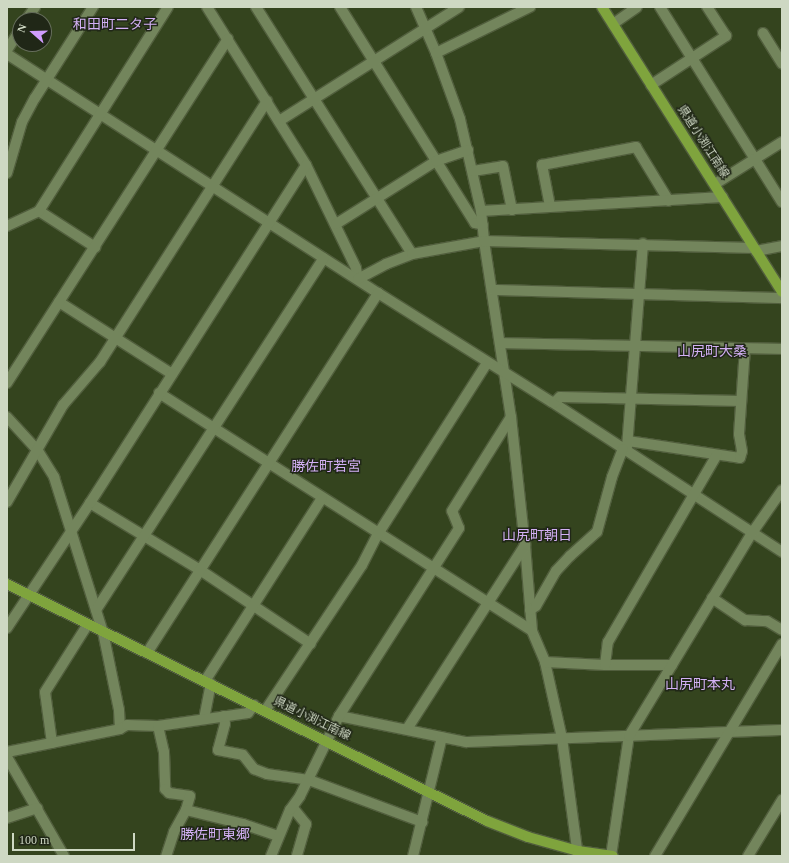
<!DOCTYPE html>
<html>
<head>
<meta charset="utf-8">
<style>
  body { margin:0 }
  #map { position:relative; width:789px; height:863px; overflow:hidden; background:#34441e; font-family:"Times New Roman","Noto Sans JP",serif }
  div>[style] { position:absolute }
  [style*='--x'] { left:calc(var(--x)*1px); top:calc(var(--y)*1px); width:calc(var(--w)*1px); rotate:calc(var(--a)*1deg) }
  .roads { filter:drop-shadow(1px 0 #515e3d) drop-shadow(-1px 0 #515e3d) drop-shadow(0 1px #515e3d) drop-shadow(0 -1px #515e3d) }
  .minor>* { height:10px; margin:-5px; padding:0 5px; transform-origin:5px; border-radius:5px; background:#73855c }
  .major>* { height:10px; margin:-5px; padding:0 5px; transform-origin:5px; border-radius:5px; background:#7fa43d }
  span { translate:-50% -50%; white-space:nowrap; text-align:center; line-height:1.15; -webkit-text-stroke:3px #202717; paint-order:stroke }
  .street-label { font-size:12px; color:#ced8c3 }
  .quarter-label { font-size:14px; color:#d2b0f3 }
  .frame { position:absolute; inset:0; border:8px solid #ced8c3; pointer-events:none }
  .north { position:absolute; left:12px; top:12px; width:40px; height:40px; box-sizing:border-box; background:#202717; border:1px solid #666e5c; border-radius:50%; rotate:290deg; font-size:11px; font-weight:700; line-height:16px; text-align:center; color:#ced8c3 }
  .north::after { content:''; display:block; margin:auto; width:14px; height:18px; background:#d09dfe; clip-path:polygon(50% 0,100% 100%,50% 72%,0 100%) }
  .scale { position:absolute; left:12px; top:833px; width:123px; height:18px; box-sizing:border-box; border:2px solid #ced8c3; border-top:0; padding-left:5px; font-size:12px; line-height:14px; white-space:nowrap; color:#ced8c3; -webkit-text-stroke:3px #202717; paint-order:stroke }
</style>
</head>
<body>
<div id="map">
  <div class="roads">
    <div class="minor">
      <div style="--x:207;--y:7;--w:186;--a:57.9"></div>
      <div style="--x:306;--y:165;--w:114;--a:64.1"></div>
      <div style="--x:356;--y:268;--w:11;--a:80"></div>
      <div style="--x:256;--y:7;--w:292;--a:57.7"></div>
      <div style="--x:340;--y:7;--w:255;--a:58"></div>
      <div style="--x:475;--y:223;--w:8;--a:14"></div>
      <div style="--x:416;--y:7;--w:50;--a:66.5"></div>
      <div style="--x:436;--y:53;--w:70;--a:70"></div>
      <div style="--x:460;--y:119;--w:94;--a:77.1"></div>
      <div style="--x:481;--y:211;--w:30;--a:84"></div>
      <div style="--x:484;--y:241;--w:178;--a:81.3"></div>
      <div style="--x:511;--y:417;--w:129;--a:83.8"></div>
      <div style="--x:525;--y:545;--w:86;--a:85.3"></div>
      <div style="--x:532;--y:631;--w:34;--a:67"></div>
      <div style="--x:545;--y:662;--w:78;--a:77.4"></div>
      <div style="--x:562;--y:738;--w:119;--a:82.3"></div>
      <div style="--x:660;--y:7;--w:230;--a:58"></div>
      <div style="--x:26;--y:20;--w:16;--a:-55"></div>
      <div style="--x:613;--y:24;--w:29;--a:-35"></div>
      <div style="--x:763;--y:33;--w:36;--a:58"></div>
      <div style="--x:7;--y:50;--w:24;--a:-57"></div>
      <div style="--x:436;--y:53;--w:105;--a:-26.1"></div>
      <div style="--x:7;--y:54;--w:441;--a:32.8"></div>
      <div style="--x:378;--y:293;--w:205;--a:32.1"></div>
      <div style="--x:552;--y:402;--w:275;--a:33.1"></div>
      <div style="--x:651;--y:85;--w:90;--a:-33.2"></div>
      <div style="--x:726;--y:36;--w:35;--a:-123"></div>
      <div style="--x:279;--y:121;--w:213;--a:-32.3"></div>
      <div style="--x:473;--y:171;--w:30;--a:-9"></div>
      <div style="--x:503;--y:166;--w:45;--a:78.4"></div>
      <div style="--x:7;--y:173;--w:53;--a:-73.6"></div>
      <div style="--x:22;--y:122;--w:27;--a:-62"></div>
      <div style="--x:35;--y:98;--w:108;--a:-57.5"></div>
      <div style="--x:715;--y:184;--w:79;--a:-32.1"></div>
      <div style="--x:550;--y:206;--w:42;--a:-101"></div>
      <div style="--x:542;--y:165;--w:96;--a:-10.8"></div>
      <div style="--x:636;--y:147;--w:63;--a:58.6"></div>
      <div style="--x:39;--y:211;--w:67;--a:32.7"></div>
      <div style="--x:481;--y:211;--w:242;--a:-3.3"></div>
      <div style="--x:336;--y:224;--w:118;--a:-32.2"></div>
      <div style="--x:436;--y:161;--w:34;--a:-19"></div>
      <div style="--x:7;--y:226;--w:35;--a:-25"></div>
      <div style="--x:39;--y:211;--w:241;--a:-57.7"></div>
      <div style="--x:756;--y:251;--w:26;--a:-11"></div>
      <div style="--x:358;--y:279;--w:32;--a:-28"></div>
      <div style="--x:386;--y:264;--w:28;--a:-21"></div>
      <div style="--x:412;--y:254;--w:73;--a:-10.2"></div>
      <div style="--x:484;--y:241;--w:270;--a:1.5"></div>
      <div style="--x:493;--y:290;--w:289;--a:1.6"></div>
      <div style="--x:59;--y:302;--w:134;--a:32.5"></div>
      <div style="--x:501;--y:343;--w:281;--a:1.2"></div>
      <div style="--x:7;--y:383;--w:409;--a:-57.3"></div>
      <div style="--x:159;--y:393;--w:442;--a:32.5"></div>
      <div style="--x:554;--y:403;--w:8;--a:-45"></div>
      <div style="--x:560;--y:397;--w:181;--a:1.3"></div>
      <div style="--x:7;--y:417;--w:46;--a:47.6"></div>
      <div style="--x:38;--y:451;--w:31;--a:58"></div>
      <div style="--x:54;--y:477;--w:163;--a:72.5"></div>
      <div style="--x:103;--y:632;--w:80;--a:78.4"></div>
      <div style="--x:119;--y:710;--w:19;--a:87"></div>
      <div style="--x:628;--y:441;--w:113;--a:8.6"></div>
      <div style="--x:740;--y:458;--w:7;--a:-74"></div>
      <div style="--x:742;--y:451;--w:17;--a:-100"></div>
      <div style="--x:739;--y:434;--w:85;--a:-86"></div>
      <div style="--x:627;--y:447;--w:204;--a:-85.5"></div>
      <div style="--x:7;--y:502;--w:112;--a:-60"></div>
      <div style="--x:63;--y:405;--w:57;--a:-49.3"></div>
      <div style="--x:100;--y:362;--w:310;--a:-57.4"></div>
      <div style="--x:90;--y:503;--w:129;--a:31.3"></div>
      <div style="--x:200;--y:570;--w:133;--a:33.7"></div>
      <div style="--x:712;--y:598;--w:40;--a:34"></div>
      <div style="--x:745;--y:620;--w:22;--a:3"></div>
      <div style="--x:767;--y:621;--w:17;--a:31"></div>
      <div style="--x:96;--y:610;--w:419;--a:-57.1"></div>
      <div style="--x:530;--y:610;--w:7;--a:-34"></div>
      <div style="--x:536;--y:606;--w:40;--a:-60.3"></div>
      <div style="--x:556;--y:571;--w:21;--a:-47"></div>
      <div style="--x:570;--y:556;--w:36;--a:-42"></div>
      <div style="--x:597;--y:532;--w:57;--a:-74.7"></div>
      <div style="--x:612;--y:477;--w:30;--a:-69"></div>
      <div style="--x:7;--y:628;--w:150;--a:-56.4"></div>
      <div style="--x:90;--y:503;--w:401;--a:-57.4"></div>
      <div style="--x:147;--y:653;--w:428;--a:-57.3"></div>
      <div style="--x:545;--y:662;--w:60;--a:2.9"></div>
      <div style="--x:605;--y:665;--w:67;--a:0"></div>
      <div style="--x:605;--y:665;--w:23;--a:-83"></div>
      <div style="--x:608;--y:642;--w:216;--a:-59.8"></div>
      <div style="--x:205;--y:681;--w:217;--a:-57.4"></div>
      <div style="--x:265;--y:711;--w:175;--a:-56.4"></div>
      <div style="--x:362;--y:565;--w:35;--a:-63"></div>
      <div style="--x:378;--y:534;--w:203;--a:-57.5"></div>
      <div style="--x:224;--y:716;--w:8;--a:83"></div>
      <div style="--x:225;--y:724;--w:27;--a:105"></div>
      <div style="--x:218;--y:750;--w:25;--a:11"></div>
      <div style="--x:243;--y:755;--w:18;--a:52"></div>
      <div style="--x:254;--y:769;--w:14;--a:21"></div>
      <div style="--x:267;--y:774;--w:42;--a:8.1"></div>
      <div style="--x:309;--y:780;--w:121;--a:20.4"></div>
      <div style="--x:339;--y:716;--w:130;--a:11.6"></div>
      <div style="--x:466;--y:742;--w:316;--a:-2.2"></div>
      <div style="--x:204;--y:719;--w:36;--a:-79"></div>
      <div style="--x:158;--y:726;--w:27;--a:77"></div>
      <div style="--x:164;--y:752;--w:37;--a:88"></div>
      <div style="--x:165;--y:789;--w:6;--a:45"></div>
      <div style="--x:169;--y:793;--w:21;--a:8"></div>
      <div style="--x:190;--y:796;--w:15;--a:106"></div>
      <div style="--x:186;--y:810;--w:25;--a:119"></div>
      <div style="--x:174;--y:832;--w:25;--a:108"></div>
      <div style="--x:407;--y:729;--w:219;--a:-57.3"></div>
      <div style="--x:52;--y:743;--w:51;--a:-97.8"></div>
      <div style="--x:45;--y:692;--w:80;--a:-57.7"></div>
      <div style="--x:7;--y:752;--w:115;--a:-11.5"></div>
      <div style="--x:120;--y:729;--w:8;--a:-30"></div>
      <div style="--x:127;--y:725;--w:31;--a:2"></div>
      <div style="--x:158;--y:726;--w:91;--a:-8.2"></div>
      <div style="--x:248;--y:713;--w:10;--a:-53"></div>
      <div style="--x:7;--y:757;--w:114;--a:60.1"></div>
      <div style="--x:293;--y:808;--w:21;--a:51"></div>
      <div style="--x:306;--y:824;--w:33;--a:106"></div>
      <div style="--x:186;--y:810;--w:59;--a:13.8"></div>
      <div style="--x:243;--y:824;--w:37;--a:19"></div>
      <div style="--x:7;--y:818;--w:32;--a:-18"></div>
      <div style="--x:271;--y:856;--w:50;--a:-67.6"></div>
      <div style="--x:290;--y:810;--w:17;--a:-54"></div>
      <div style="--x:300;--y:796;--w:89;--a:-64"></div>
      <div style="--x:339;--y:716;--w:223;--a:-57.4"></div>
      <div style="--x:459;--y:528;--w:18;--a:-112"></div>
      <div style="--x:452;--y:511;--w:111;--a:-57.9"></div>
      <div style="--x:413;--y:856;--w:122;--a:-76.3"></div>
      <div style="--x:611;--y:856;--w:121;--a:-81.5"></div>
      <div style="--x:629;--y:736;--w:237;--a:-58.8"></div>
      <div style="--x:752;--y:533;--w:52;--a:-55.1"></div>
      <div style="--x:655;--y:856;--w:247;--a:-59.1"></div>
      <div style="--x:748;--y:856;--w:66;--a:-58.7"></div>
    </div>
    <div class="major">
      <div style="--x:602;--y:7;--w:337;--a:57.7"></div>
      <div style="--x:7;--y:584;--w:535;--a:26.28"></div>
      <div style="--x:487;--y:821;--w:44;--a:21.3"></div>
      <div style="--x:528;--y:837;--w:52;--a:15.6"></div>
      <div style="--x:578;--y:851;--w:35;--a:8"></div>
    </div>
  </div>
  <div class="street-label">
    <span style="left:703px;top:142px;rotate:57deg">県道小渕江南線</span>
    <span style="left:312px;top:719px;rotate:26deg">県道小渕江南線</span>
  </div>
  <div class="quarter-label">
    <span style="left:115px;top:25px">和田町二タ子</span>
    <span style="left:712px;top:352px">山尻町大桑</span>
    <span style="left:326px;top:467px">勝佐町若宮</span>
    <span style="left:537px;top:536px">山尻町朝日</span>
    <span style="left:700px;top:685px">山尻町本丸</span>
    <span style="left:215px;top:835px">勝佐町東郷</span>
  </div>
  <div class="frame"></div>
  <div class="north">N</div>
  <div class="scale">100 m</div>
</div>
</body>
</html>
